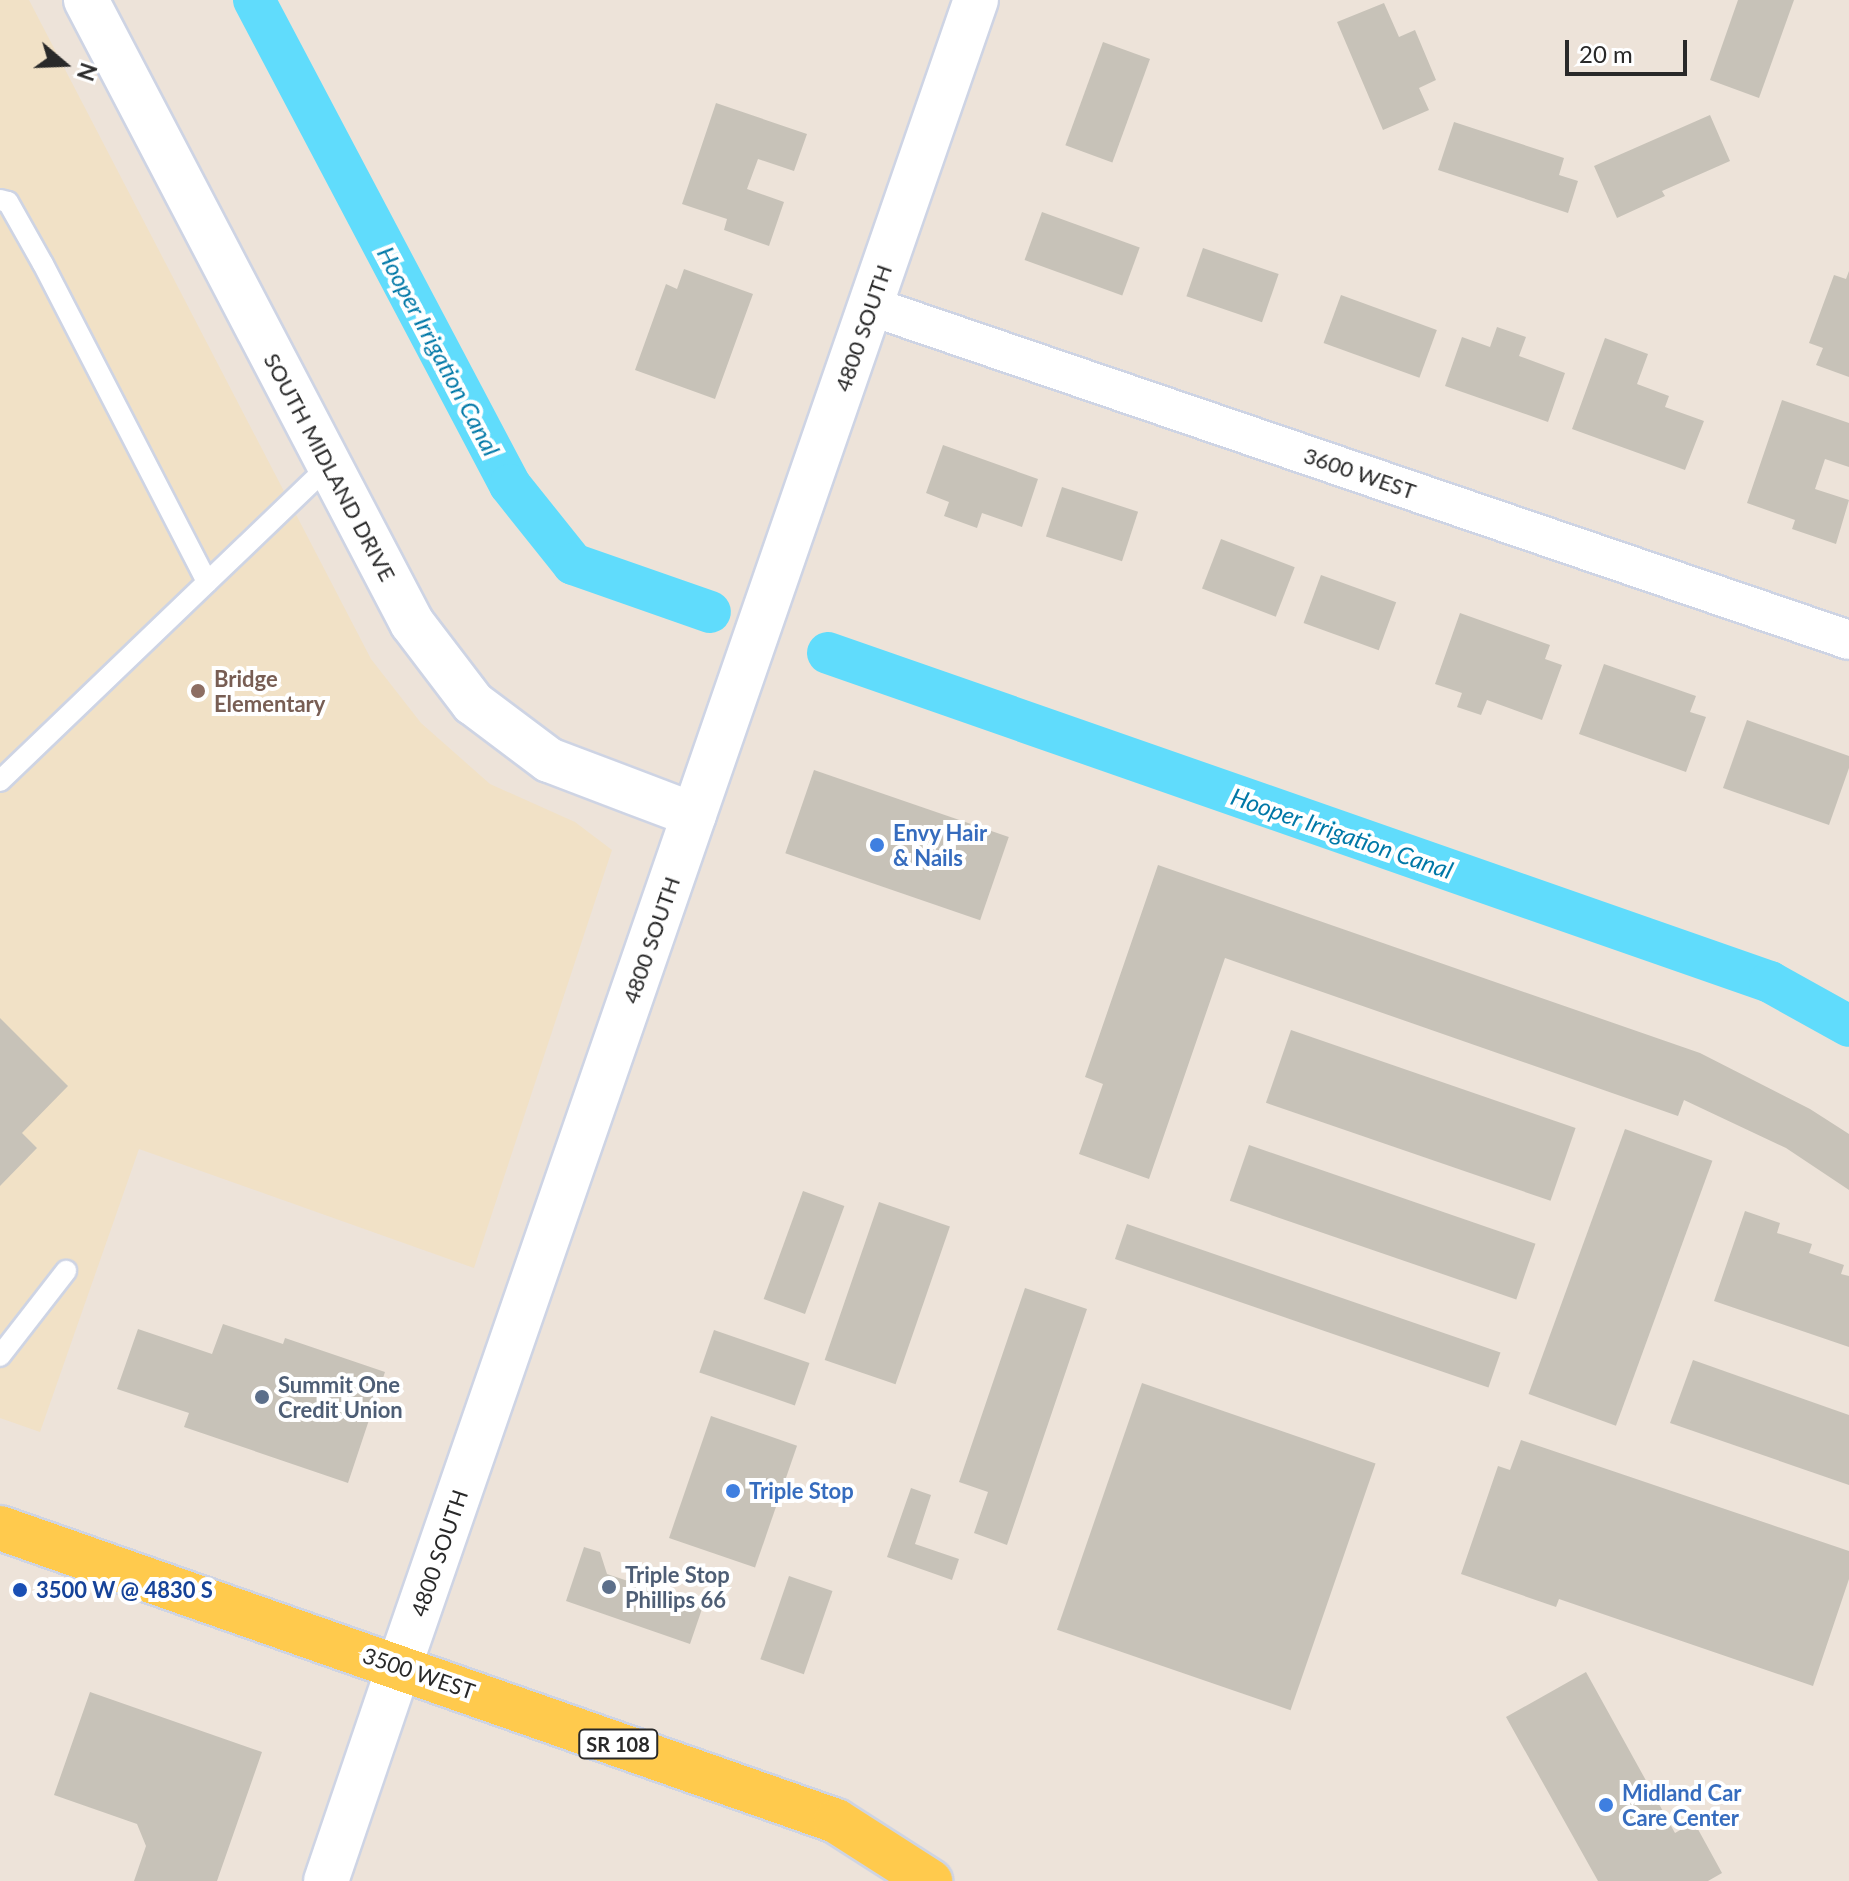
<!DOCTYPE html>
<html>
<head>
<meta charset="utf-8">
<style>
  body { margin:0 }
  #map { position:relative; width:1849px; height:1881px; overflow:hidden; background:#ede3d9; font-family:Lato,sans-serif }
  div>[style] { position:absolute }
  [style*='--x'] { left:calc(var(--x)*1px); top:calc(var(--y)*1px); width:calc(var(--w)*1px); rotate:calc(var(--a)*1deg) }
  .education>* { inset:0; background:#f1e1c6 }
  .canal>* { height:42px; margin:-21px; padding:0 21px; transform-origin:21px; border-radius:21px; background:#60dcfc }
  .building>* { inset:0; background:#c7c2b8; transform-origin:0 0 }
  .roads { filter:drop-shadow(2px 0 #ced4e4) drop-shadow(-2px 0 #ced4e4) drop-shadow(0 2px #ced4e4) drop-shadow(0 -2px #ced4e4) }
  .service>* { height:20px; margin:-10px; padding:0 10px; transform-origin:10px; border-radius:10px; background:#fff }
  .minor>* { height:38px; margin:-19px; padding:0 19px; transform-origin:19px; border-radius:19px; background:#fff }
  .tertiary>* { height:44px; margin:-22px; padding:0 22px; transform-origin:22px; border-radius:22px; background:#fff }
  .secondary>* { height:44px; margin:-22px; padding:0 22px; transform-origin:22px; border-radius:22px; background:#fff }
  .primary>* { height:44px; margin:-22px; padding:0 22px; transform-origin:22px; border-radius:22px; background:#ffca4d }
  .dots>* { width:22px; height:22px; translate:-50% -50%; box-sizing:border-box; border:4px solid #fff; border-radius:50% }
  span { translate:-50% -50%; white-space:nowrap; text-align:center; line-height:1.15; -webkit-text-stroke:8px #fff; paint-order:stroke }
  .shield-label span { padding:2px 6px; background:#fff; border:2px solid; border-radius:6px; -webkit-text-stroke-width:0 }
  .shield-label { font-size:20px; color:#292929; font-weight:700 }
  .street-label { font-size:22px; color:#292929 }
  .education-label { font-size:22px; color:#785e54; font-weight:700 }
  .left { translate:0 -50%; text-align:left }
  .shop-label { font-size:22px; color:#366cbe; font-weight:700 }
  .service-label { font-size:22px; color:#4e5e75; font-weight:700 }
  .transit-label { font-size:22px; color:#164399; font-weight:700 }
  .water-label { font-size:24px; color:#0078a7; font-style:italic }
  .north { position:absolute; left:24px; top:24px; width:80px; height:80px; -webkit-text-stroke:6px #fff; paint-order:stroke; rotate:109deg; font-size:22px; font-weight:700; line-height:32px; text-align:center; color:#292929 }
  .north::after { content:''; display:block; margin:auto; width:28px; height:36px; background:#292929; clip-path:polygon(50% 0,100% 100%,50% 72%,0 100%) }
  .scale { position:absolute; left:1565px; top:40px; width:122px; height:36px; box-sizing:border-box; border:4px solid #292929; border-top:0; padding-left:10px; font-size:24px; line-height:28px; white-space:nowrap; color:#292929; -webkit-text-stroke:6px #fff; paint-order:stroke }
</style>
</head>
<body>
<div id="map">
  <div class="education">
    <div style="clip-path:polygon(0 0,29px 0,371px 659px,421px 723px,490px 784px,575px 822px,612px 850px,474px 1268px,139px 1149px,40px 1432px,0 1418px)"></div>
  </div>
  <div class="canal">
    <div style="--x:254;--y:0;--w:548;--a:62.17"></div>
    <div style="--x:510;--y:485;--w:101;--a:51.4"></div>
    <div style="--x:573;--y:564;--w:145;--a:19.3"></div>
    <div style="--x:828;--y:653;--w:998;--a:19.25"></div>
    <div style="--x:1770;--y:982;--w:90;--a:29.1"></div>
  </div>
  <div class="building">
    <div style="clip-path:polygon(1738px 0,1794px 0,1759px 98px,1710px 80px)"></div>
    <div style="clip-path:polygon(1384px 3px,1399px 37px,1415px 30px,1436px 80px,1419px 88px,1429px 110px,1383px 130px,1337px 22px)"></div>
    <div style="left:1103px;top:42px;width:50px;height:110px;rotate:20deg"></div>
    <div style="clip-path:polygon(716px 103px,807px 134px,794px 171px,758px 159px,747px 189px,784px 202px,769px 246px,724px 230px,727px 219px,682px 204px)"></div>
    <div style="clip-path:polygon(1710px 115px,1730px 161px,1662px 191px,1665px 196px,1617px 218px,1594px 166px)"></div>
    <div style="clip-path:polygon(1454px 122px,1564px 158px,1559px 175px,1578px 181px,1568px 213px,1438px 170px)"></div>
    <div style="left:1042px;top:212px;width:104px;height:51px;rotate:20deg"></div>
    <div style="left:1203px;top:248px;width:80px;height:51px;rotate:19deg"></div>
    <div style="clip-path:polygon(684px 269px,753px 294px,715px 399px,635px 370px,666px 284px,677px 289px)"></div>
    <div style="clip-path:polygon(1849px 271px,1849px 377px,1816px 365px,1823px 348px,1809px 343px,1834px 275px,1846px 279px)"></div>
    <div style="left:1341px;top:295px;width:102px;height:51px;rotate:20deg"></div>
    <div style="clip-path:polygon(1497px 327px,1526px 337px,1519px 356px,1565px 373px,1548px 422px,1445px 386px,1462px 337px,1490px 347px)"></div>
    <div style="clip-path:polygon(1605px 338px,1648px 354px,1637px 384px,1669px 396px,1665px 407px,1704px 421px,1685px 470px,1572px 429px)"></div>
    <div style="clip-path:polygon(1782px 400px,1849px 423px,1849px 467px,1825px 459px,1815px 489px,1849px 500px,1836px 544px,1792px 529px,1795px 520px,1747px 503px)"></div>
    <div style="clip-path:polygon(943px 445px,1038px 479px,1022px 527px,982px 513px,977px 528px,944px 516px,949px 502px,926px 493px)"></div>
    <div style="left:1062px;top:487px;width:80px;height:52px;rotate:18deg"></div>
    <div style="left:1221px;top:539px;width:79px;height:53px;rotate:21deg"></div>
    <div style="left:1321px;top:575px;width:80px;height:51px;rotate:20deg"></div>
    <div style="clip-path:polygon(1460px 613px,1550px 645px,1545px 659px,1562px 665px,1542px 720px,1487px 700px,1481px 715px,1457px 707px,1462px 693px,1435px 684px)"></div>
    <div style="clip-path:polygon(1604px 664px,1696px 696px,1690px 712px,1706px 717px,1686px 772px,1579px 734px)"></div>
    <div style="clip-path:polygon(1747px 720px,1849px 756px,1849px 768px,1829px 825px,1723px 788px)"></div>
    <div style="left:814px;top:770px;width:206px;height:88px;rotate:19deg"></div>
    <div style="clip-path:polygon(1158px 865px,1700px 1053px,1810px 1109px,1849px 1134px,1849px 1190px,1786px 1148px,1684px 1100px,1678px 1116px,1225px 958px,1149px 1179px,1079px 1154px,1103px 1084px,1085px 1077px)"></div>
    <div style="clip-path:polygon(0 1018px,68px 1086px,22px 1133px,37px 1148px,0 1186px)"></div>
    <div style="left:1291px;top:1030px;width:301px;height:77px;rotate:19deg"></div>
    <div style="left:1625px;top:1129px;width:93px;height:282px;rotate:20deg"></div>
    <div style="left:1249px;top:1145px;width:303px;height:59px;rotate:19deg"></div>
    <div style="left:803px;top:1191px;width:44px;height:115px;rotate:20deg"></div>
    <div style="left:879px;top:1202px;width:75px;height:167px;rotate:19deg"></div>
    <div style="clip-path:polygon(1745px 1211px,1780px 1223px,1777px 1233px,1812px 1244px,1809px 1253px,1844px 1265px,1841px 1274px,1849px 1276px,1849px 1347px,1714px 1301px)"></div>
    <div style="left:1127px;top:1224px;width:395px;height:37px;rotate:19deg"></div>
    <div style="clip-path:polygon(1025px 1288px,1087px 1309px,1007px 1545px,974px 1533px,988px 1492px,959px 1482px)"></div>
    <div style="clip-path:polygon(223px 1324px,283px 1344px,285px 1338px,385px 1372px,348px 1483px,184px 1427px,189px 1413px,117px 1389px,138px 1329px,212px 1354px)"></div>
    <div style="left:714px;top:1330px;width:101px;height:45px;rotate:19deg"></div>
    <div style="clip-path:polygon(1693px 1360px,1849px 1415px,1849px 1485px,1670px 1423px)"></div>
    <div style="left:1142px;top:1383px;width:247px;height:261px;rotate:19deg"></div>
    <div style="left:711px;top:1416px;width:91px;height:129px;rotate:19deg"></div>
    <div style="clip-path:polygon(1521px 1440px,1849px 1551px,1849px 1579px,1813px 1686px,1559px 1599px,1556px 1607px,1461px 1574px,1498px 1466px,1510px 1470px)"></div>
    <div style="clip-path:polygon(911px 1488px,931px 1495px,915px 1544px,959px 1559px,952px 1580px,887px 1557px)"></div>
    <div style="clip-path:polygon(584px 1547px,600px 1552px,607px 1574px,703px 1606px,690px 1644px,566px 1601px)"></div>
    <div style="left:789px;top:1576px;width:46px;height:88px;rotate:19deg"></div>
    <div style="clip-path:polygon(1586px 1672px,1675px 1833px,1694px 1822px,1722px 1873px,1708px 1881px,1598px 1881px,1506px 1717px)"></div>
    <div style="clip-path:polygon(90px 1692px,262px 1752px,217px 1881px,134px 1881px,146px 1846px,137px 1824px,54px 1795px)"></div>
  </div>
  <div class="roads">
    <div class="service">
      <div style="--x:0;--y:200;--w:8;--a:14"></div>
      <div style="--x:8;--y:202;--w:71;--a:60.6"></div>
      <div style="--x:43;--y:264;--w:358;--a:62.7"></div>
      <div style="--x:0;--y:781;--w:456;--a:-43.8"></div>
      <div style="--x:0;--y:1356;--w:108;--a:-52.2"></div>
    </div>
    <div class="minor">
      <div style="--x:870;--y:306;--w:1034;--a:18.84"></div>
    </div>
    <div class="tertiary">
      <div style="--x:86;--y:0;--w:703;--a:62.38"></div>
      <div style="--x:412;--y:623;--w:101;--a:52.7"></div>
      <div style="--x:473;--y:703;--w:95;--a:36.9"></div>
      <div style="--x:549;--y:760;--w:155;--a:20.8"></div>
      <div style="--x:399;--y:1667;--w:1764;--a:-70.91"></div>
    </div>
    <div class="secondary">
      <div style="--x:326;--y:1881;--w:226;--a:-71.2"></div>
    </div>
    <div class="primary">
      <div style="--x:0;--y:1528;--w:886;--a:19.31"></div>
      <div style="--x:836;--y:1821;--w:112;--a:32.6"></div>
    </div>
  </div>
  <div class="dots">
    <div style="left:198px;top:691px;background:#8d6e63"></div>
    <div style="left:877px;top:845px;background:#3f7fe0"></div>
    <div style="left:262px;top:1397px;background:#5c6f8a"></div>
    <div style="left:733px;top:1491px;background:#3f7fe0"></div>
    <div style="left:609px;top:1587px;background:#5c6f8a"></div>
    <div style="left:20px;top:1590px;background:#1a4fb4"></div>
    <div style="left:1606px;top:1805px;background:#3f7fe0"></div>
  </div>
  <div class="shield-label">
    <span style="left:618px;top:1744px">SR 108</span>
  </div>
  <div class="street-label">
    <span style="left:863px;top:328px;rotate:-71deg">4800 SOUTH</span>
    <span style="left:330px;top:467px;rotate:62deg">SOUTH MIDLAND DRIVE</span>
    <span style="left:1360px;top:473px;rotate:19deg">3600 WEST</span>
    <span style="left:651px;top:940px;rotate:-71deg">4800 SOUTH</span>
    <span style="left:439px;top:1553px;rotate:-71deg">4800 SOUTH</span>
    <span style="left:419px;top:1673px;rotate:19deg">3500 WEST</span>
  </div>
  <div class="education-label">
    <span class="left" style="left:214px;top:691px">Bridge<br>Elementary</span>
  </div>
  <div class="shop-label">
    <span class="left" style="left:893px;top:845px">Envy Hair<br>&amp; Nails</span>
    <span class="left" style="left:749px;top:1491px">Triple Stop</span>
    <span class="left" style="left:1622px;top:1805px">Midland Car<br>Care Center</span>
  </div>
  <div class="service-label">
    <span class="left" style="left:278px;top:1397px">Summit One<br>Credit Union</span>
    <span class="left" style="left:625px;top:1587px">Triple Stop<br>Phillips 66</span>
  </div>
  <div class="transit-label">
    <span class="left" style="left:36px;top:1590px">3500 W @ 4830 S</span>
  </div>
  <div class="water-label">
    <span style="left:439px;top:351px;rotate:62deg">Hooper Irrigation Canal</span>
    <span style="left:1342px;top:833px;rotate:19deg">Hooper Irrigation Canal</span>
  </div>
  <div class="north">N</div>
  <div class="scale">20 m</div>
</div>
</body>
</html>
